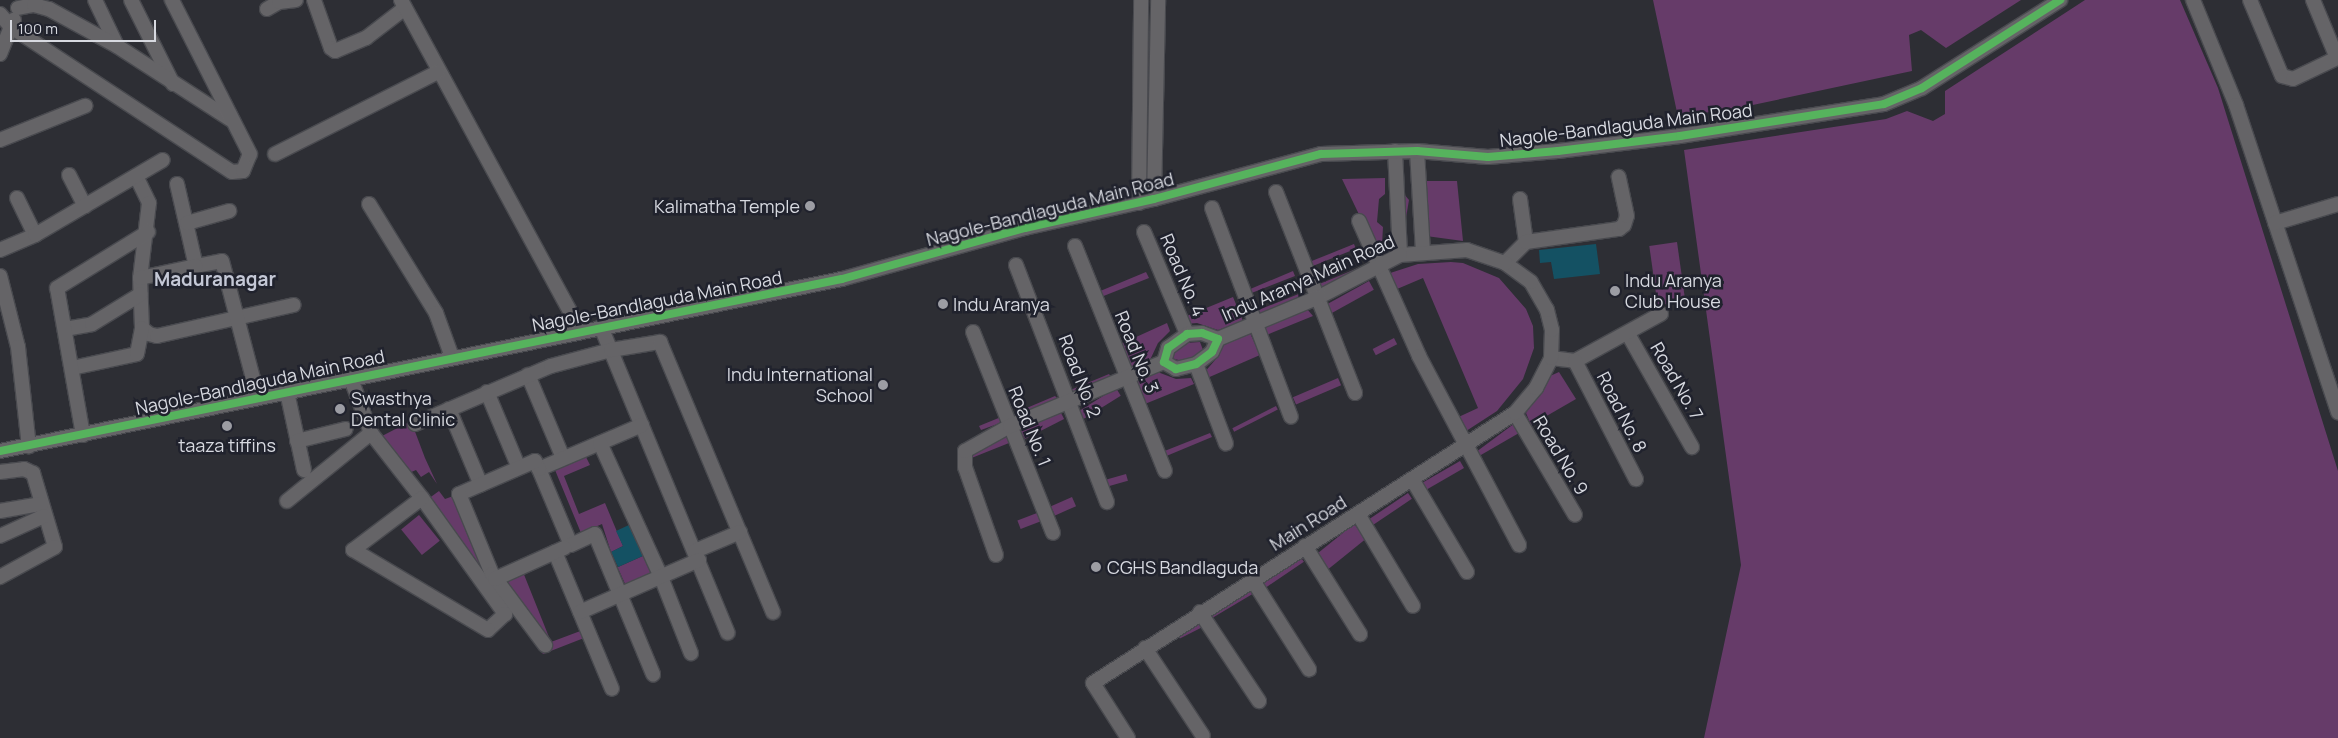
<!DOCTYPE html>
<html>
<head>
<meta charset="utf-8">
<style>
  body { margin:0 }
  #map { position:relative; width:2338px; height:738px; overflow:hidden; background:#2d2e34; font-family:Manrope,sans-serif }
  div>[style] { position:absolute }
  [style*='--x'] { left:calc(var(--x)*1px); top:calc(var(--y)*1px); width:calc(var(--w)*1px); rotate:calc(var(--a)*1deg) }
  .green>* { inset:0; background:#663b69; transform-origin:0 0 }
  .water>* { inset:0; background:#145163 }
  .roads { filter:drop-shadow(1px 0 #494a4f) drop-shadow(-1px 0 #494a4f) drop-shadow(0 1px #494a4f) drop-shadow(0 -1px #494a4f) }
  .minor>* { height:14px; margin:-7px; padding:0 7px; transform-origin:7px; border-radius:7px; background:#656467 }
  .cycleway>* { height:8px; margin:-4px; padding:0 4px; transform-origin:4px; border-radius:4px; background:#56b35d }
  .dots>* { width:14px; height:14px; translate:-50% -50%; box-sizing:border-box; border:2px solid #20222d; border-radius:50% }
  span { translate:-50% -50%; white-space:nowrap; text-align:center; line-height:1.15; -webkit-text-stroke:5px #20222d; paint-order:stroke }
  .street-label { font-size:18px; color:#d7d9e0 }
  .poi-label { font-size:18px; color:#d7d9e0 }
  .right { translate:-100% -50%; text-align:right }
  .left { translate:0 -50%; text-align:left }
  .neighbourhood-label { font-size:19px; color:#c4c8d6; font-weight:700 }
  .scale { position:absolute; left:10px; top:20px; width:146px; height:22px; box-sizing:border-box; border:2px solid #d7d9e0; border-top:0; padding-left:6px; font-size:15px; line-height:18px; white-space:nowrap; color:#d7d9e0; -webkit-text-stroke:4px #20222d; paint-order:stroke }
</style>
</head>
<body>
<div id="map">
  <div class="green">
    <div style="clip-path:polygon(1653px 0,2021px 0,1946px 48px,1921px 30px,1909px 35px,1912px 71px,1748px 106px,1678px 117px)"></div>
    <div style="clip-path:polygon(2085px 0,2180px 0,2218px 88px,2338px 471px,2338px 738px,1704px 738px,1741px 565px,1684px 150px,1886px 119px,1907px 111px,1933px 121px,1945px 114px,1945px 91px)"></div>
    <div style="clip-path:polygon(1385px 178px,1385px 194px,1379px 199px,1377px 222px,1383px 227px,1382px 245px,1377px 252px,1342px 179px)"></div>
    <div style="clip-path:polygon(1424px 181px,1457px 181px,1463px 241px,1426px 236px)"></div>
    <div style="clip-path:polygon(1404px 194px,1409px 200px,1405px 224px,1400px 196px)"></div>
    <div style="left:1677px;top:242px;width:60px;height:28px;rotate:82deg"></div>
    <div style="left:1354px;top:244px;width:5px;height:49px;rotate:68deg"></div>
    <div style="clip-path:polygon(1451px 262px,1463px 263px,1499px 278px,1526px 309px,1533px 326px,1534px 348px,1523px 379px,1497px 411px,1460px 435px,1452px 420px,1478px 408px,1423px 278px,1390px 292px,1384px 275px,1418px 264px)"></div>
    <div style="clip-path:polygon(1363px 266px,1365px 269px,1319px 289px,1317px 285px)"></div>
    <div style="clip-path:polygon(1293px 271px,1295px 276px,1249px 294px,1248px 290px)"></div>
    <div style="clip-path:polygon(1146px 272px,1149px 278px,1096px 299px,1093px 294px)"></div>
    <div style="left:1369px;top:281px;width:10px;height:48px;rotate:61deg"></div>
    <div style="clip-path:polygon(1301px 293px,1302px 297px,1258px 316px,1256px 311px)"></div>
    <div style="clip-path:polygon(1233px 297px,1243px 321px,1218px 330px,1197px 323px,1184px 324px,1182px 318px)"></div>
    <div style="clip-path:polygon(1307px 309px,1313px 316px,1264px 336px,1264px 325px)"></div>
    <div style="clip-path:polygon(1167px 323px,1170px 331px,1158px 343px,1150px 360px,1125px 371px,1114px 347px)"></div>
    <div style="clip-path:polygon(1250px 333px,1260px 355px,1205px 379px,1203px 374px,1216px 359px,1224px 344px)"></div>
    <div style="left:1394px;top:338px;width:7px;height:24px;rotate:63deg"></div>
    <div style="clip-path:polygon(1200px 342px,1203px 350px,1193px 357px,1183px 361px,1170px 358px,1171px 353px,1185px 343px)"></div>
    <div style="clip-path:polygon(1155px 371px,1176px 379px,1191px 378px,1194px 384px,1140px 406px,1129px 381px)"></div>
    <div style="clip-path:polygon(1559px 372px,1576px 399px,1531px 425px,1526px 413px,1550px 376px)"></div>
    <div style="clip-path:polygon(1109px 374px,1111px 377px,1069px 393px,1068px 391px)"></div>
    <div style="left:1338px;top:378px;width:8px;height:49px;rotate:67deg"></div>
    <div style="left:1116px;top:388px;width:9px;height:44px;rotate:58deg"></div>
    <div style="clip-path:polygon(1055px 396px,1058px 399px,1016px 416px,1015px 413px)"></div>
    <div style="left:1276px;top:406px;width:4px;height:49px;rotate:63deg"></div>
    <div style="left:1060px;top:411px;width:9px;height:44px;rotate:63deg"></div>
    <div style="clip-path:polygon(1001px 417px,1003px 422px,981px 430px,979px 426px)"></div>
    <div style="clip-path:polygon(411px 421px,425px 458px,437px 484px,429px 472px,421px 477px,416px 470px,409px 473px,382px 436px)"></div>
    <div style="clip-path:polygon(1515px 423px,1519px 433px,1474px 459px,1472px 455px)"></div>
    <div style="clip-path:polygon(1006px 433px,1009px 443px,969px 459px,974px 447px)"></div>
    <div style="clip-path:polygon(1210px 433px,1212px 437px,1164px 457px,1162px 452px)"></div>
    <div style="clip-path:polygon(586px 457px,590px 465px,564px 476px,579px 514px,605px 503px,623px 546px,611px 552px,602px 524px,581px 533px,555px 470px)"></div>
    <div style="left:1460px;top:461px;width:8px;height:48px;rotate:60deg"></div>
    <div style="left:1126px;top:474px;width:7px;height:22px;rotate:74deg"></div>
    <div style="clip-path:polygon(439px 491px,445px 499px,456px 495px,486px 576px,428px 499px)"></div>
    <div style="left:1408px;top:493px;width:7px;height:47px;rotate:56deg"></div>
    <div style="left:1072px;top:497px;width:10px;height:23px;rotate:66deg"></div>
    <div style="left:1037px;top:513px;width:9px;height:21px;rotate:69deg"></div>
    <div style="left:419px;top:515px;width:33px;height:23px;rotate:51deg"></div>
    <div style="left:1354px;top:524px;width:19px;height:49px;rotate:51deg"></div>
    <div style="left:645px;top:555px;width:22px;height:30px;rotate:66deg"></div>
    <div style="left:1300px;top:556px;width:7px;height:48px;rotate:56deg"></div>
    <div style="clip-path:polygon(523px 572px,551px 642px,583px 630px,584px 638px,543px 654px,506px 604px,503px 583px)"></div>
    <div style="left:1249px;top:589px;width:6px;height:47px;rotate:59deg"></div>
    <div style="left:1199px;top:621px;width:7px;height:25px;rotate:63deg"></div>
  </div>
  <div class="water">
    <div style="clip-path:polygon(1596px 244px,1600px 274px,1554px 279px,1551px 262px,1540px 263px,1539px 250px)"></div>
    <div style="clip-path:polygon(631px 524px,645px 555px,618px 567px,611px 552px,623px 546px,616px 531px)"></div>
  </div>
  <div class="roads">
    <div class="minor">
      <div style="--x:95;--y:0;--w:51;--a:64.4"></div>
      <div style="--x:131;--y:0;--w:94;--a:63.4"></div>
      <div style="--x:314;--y:0;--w:51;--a:70.5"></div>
      <div style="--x:331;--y:48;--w:5;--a:37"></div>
      <div style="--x:335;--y:51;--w:34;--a:-23"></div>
      <div style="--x:366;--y:38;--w:49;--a:-37.6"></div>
      <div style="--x:401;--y:0;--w:375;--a:61.5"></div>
      <div style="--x:2193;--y:0;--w:113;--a:67.7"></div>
      <div style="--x:2236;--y:105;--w:324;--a:71.6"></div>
      <div style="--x:2250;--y:0;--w:82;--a:67.2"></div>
      <div style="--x:2282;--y:76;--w:11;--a:15"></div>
      <div style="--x:2293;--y:79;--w:49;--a:-25.5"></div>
      <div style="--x:2337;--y:58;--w:63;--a:-112.5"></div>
      <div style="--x:18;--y:8;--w:16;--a:-11"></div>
      <div style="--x:34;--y:5;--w:16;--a:15"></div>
      <div style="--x:49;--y:9;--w:77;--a:28.6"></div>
      <div style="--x:117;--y:46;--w:135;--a:32.9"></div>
      <div style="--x:267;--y:9;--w:14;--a:-30"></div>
      <div style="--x:279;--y:2;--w:17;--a:-7"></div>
      <div style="--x:0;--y:14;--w:17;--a:50"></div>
      <div style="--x:11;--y:27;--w:264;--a:33.3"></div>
      <div style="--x:232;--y:172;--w:11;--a:-5"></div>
      <div style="--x:243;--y:171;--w:18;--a:-68"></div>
      <div style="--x:250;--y:154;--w:173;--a:-116.9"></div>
      <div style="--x:0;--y:54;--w:37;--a:-68"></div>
      <div style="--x:0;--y:140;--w:92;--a:-21.8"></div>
      <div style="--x:1395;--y:151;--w:104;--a:87.2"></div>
      <div style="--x:1417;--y:151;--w:101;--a:86.6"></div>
      <div style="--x:275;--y:154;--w:182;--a:-26.7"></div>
      <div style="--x:69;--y:175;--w:35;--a:63"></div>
      <div style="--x:136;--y:176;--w:30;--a:64"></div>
      <div style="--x:149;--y:203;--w:76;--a:96.8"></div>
      <div style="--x:140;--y:278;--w:50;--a:87.7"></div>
      <div style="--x:142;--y:328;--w:9;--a:41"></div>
      <div style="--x:149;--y:334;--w:8;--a:14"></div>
      <div style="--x:157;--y:336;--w:140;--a:-12.8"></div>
      <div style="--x:177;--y:184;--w:84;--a:77"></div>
      <div style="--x:196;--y:266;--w:26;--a:-11"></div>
      <div style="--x:222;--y:261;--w:141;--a:75.2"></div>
      <div style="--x:1276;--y:192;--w:216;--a:68.5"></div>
      <div style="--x:17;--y:198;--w:41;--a:64.1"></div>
      <div style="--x:1154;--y:199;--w:199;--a:-88.8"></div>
      <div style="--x:1520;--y:199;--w:43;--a:82.1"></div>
      <div style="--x:1139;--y:203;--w:203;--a:-89.4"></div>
      <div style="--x:369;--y:204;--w:128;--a:58.4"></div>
      <div style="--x:436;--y:313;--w:47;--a:70"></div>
      <div style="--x:1212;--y:208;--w:223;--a:69.3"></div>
      <div style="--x:1359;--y:221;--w:148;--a:66"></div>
      <div style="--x:1419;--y:356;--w:214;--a:62.1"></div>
      <div style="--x:187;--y:223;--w:44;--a:-15.9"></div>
      <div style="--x:2275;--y:223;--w:66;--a:-16.8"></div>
      <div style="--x:1144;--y:232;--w:111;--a:67.1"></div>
      <div style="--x:1075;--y:246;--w:242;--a:68.2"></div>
      <div style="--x:0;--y:250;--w:38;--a:-23"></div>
      <div style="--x:35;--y:235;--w:148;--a:-30.4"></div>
      <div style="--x:1505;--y:263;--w:30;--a:-45"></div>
      <div style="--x:1526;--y:242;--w:94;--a:-8"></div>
      <div style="--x:1619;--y:229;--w:6;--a:-39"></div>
      <div style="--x:1624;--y:225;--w:9;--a:-72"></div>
      <div style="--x:1627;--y:216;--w:40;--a:-102"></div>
      <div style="--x:1016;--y:265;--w:254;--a:69"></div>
      <div style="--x:0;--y:276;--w:73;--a:75.8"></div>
      <div style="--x:18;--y:347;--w:100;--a:83.7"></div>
      <div style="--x:140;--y:278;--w:57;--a:-12.1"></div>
      <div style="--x:601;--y:327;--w:331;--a:67.5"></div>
      <div style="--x:65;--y:329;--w:27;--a:-10"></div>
      <div style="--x:92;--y:324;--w:57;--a:-31.5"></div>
      <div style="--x:973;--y:332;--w:216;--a:68.3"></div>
      <div style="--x:1202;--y:333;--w:17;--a:21"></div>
      <div style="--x:1218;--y:339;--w:14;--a:115"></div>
      <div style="--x:1212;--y:352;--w:20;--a:143"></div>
      <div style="--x:1196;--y:364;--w:21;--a:166"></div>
      <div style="--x:1176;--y:369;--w:14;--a:-150"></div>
      <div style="--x:1164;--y:362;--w:15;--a:-74"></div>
      <div style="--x:1168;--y:348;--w:24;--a:-36"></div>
      <div style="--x:1187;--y:334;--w:15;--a:-4"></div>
      <div style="--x:1628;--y:334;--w:130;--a:60.5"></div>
      <div style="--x:1551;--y:358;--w:24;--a:7"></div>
      <div style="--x:1575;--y:361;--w:98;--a:-28.7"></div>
      <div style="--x:1575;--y:361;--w:133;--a:62.7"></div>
      <div style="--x:1196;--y:364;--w:85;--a:69.4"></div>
      <div style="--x:72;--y:368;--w:66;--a:-12.2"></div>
      <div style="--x:137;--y:354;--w:26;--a:-79"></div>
      <div style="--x:528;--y:375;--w:90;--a:67.1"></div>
      <div style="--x:351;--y:379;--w:58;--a:69.7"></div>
      <div style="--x:371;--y:433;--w:83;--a:51.9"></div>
      <div style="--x:422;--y:498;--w:143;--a:54.4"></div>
      <div style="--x:505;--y:614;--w:23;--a:137"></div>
      <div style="--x:488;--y:630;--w:157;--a:-149.3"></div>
      <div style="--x:353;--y:550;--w:86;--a:-37"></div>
      <div style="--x:287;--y:392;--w:80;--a:77.7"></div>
      <div style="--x:487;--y:392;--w:82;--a:67.2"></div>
      <div style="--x:449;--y:409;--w:82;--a:67.2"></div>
      <div style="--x:1515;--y:413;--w:118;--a:59.5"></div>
      <div style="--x:415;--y:424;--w:148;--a:-23.1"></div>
      <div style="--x:551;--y:366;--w:62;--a:-14.9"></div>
      <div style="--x:611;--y:350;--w:50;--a:-9.3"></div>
      <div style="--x:660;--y:342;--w:293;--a:67.3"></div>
      <div style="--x:642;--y:425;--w:112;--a:156.9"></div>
      <div style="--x:539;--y:469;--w:82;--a:67.2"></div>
      <div style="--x:571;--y:545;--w:26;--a:-25"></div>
      <div style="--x:595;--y:534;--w:152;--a:67.5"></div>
      <div style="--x:83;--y:435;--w:149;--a:-100"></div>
      <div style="--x:57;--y:288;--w:107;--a:-31.6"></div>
      <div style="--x:297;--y:441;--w:50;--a:-13.8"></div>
      <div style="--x:600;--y:443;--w:147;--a:65.5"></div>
      <div style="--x:661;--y:577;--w:82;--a:68.5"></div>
      <div style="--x:0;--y:451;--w:859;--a:-11.55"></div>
      <div style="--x:842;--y:279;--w:190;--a:-15.6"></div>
      <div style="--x:1025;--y:228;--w:132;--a:-12.7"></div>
      <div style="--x:1154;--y:199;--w:173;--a:-15.1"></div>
      <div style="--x:1321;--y:154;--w:96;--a:-1.8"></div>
      <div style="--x:1417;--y:151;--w:71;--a:4.8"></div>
      <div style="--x:1488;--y:157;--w:70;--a:-4.9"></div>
      <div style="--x:1558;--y:151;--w:123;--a:-7"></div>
      <div style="--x:1680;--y:136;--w:206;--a:-8.9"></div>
      <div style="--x:1884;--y:104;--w:41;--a:-22.8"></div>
      <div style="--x:1922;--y:88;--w:164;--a:-32.5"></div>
      <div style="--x:539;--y:469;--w:9;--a:-117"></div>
      <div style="--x:535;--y:461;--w:83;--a:156.5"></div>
      <div style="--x:459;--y:494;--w:87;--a:67.6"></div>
      <div style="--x:492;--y:574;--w:89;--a:53.3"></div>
      <div style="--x:0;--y:472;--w:24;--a:-7"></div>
      <div style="--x:24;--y:469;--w:10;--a:24"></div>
      <div style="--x:33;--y:473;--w:77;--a:73.4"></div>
      <div style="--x:55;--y:547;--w:63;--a:151.4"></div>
      <div style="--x:1412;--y:479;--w:108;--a:59.4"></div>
      <div style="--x:287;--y:501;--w:108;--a:-39"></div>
      <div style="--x:0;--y:511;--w:42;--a:-9.7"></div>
      <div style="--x:1358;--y:514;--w:107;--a:59.1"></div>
      <div style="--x:0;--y:536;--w:48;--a:-24.4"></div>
      <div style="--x:1305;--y:546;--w:104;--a:58"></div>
      <div style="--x:695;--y:551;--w:49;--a:-22.9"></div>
      <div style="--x:555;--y:552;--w:148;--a:67.4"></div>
      <div style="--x:996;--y:555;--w:93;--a:-109.4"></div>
      <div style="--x:965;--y:467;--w:16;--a:-90"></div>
      <div style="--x:965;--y:451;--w:51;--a:-29.1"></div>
      <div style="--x:1010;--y:426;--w:167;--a:-22.6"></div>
      <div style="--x:495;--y:579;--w:76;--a:-24.2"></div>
      <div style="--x:1252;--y:579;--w:107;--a:57.7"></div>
      <div style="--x:580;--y:612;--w:130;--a:-23.6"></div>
      <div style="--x:1200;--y:612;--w:107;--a:56.5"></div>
      <div style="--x:1145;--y:648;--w:105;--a:56.6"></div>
      <div style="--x:1128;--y:738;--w:65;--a:-122.5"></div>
      <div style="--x:1093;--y:683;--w:501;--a:-32.61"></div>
      <div style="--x:1515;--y:413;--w:33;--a:-50"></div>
      <div style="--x:1536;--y:388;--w:34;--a:-63"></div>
      <div style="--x:1551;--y:358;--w:28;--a:-88"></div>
      <div style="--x:1552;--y:330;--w:21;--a:-104"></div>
      <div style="--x:1547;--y:310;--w:32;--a:-120"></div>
      <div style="--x:1531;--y:282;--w:32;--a:-144"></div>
      <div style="--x:1505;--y:263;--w:40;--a:-161.1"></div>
      <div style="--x:1467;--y:250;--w:67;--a:175.7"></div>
      <div style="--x:1400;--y:255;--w:91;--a:152.6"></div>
      <div style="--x:1319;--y:297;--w:109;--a:157.4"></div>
    </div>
  </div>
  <div class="cycleway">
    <div style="--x:1202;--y:333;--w:17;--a:21"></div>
    <div style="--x:1218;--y:339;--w:14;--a:115"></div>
    <div style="--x:1212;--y:352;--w:20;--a:143"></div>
    <div style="--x:1196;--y:364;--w:21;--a:166"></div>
    <div style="--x:1176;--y:369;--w:14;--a:-150"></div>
    <div style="--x:1164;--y:362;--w:15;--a:-74"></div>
    <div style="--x:1168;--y:348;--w:24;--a:-36"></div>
    <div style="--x:1187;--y:334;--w:15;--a:-4"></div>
    <div style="--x:0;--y:451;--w:859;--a:-11.55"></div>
    <div style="--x:842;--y:279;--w:190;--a:-15.6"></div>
    <div style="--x:1025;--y:228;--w:132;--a:-12.7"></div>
    <div style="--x:1154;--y:199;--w:173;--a:-15.1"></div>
    <div style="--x:1321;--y:154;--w:96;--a:-1.8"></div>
    <div style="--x:1417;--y:151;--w:71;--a:4.8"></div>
    <div style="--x:1488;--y:157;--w:70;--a:-4.9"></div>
    <div style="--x:1558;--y:151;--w:123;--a:-7"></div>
    <div style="--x:1680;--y:136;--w:206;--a:-8.9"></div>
    <div style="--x:1884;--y:104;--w:41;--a:-22.8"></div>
    <div style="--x:1922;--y:88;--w:164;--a:-32.5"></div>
  </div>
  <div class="dots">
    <div style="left:810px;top:206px;background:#9c9da4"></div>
    <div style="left:1615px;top:291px;background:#9c9da4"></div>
    <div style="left:943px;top:304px;background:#9c9da4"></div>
    <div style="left:883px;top:385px;background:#9c9da4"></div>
    <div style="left:340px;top:409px;background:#9c9da4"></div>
    <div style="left:227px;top:426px;background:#9c9da4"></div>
    <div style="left:1096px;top:567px;background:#9c9da4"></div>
  </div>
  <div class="street-label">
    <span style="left:1626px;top:125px;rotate:-7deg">Nagole-Bandlaguda Main Road</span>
    <span style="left:1050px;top:209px;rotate:-14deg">Nagole-Bandlaguda Main Road</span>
    <span style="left:1183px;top:275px;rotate:67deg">Road No. 4</span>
    <span style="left:1308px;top:278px;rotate:-24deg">Indu Aranya Main Road</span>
    <span style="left:657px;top:301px;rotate:-11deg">Nagole-Bandlaguda Main Road</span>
    <span style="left:1137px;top:352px;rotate:68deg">Road No. 3</span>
    <span style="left:1080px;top:376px;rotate:69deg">Road No. 2</span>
    <span style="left:1677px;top:381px;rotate:60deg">Road No. 7</span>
    <span style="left:260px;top:382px;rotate:-12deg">Nagole-Bandlaguda Main Road</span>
    <span style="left:1622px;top:412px;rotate:63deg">Road No. 8</span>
    <span style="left:1030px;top:426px;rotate:68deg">Road No. 1</span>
    <span style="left:1561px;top:455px;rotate:59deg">Road No. 9</span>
    <span style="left:1308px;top:523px;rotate:-32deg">Main Road</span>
  </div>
  <div class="poi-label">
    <span class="right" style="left:800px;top:206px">Kalimatha Temple</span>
    <span class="left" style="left:1625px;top:291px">Indu Aranya<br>Club House</span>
    <span class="left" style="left:953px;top:304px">Indu Aranya</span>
    <span class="right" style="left:873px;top:385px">Indu International<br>School</span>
    <span class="left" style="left:351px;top:409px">Swasthya<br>Dental Clinic</span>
    <span style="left:227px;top:445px">taaza tiffins</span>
    <span class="left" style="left:1107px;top:567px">CGHS Bandlaguda</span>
  </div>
  <div class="neighbourhood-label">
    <span style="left:215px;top:280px">Maduranagar</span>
  </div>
  <div class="scale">100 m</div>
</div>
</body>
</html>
